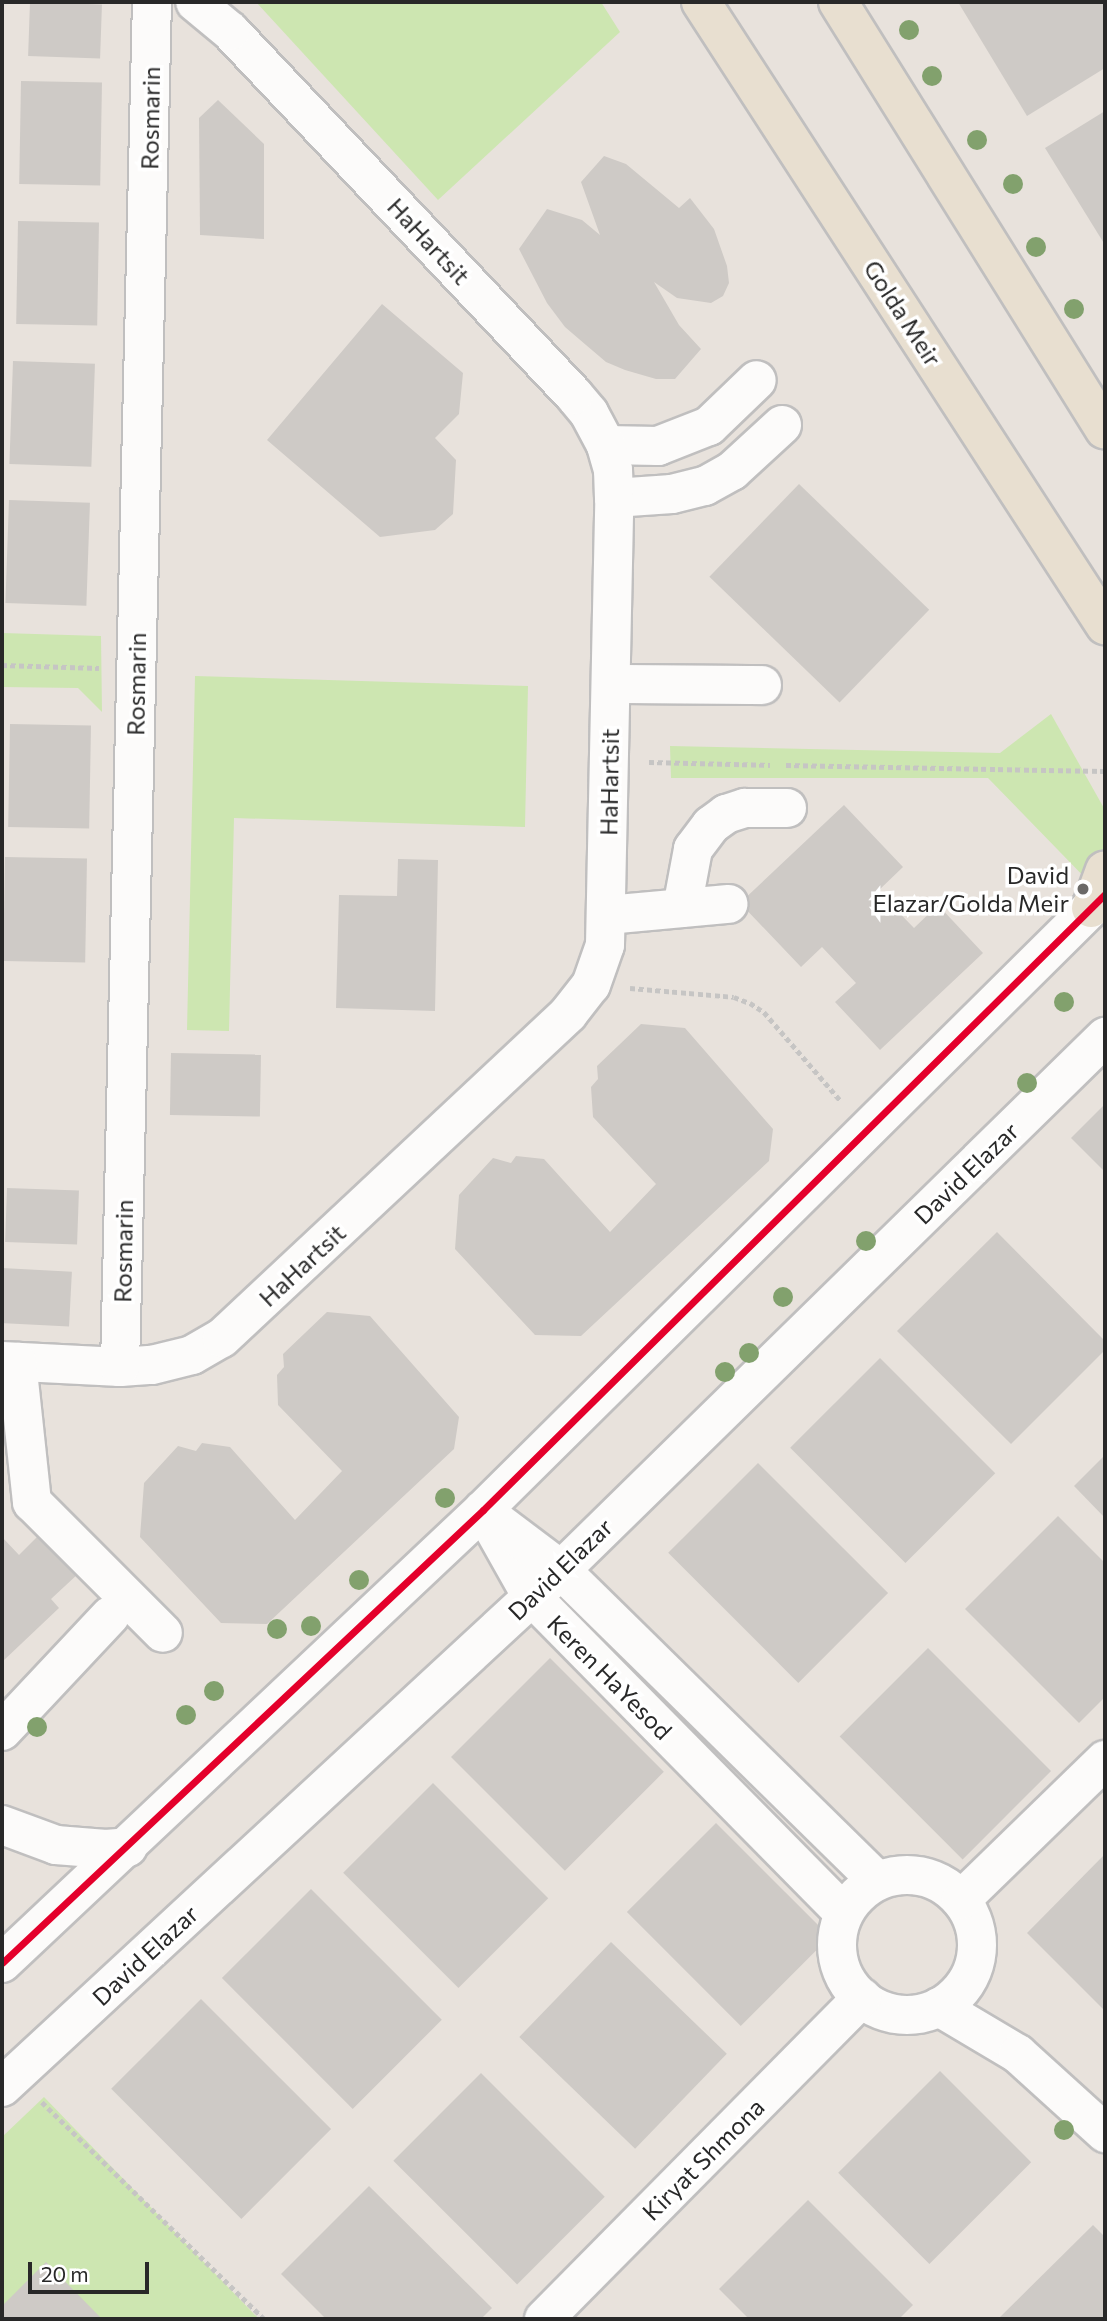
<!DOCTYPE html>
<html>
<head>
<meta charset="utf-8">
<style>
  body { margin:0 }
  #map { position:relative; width:1107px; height:2321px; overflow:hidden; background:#e8e2dc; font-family:Commissioner,sans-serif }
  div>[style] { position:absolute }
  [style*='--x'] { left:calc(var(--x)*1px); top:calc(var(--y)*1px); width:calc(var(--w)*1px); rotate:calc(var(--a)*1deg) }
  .green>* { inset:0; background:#cde6b1 }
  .building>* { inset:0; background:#cecac6; transform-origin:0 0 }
  .path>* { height:4.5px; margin-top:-2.25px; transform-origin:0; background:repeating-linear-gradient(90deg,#c6c5c4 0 5px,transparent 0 8.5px) }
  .roads { filter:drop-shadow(2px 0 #c0bfbf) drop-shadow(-2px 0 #c0bfbf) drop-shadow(0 2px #c0bfbf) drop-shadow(0 -2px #c0bfbf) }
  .minor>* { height:38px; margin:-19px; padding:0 19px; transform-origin:19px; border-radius:19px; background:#fcfbfa }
  .minor>.ring { margin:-19px; padding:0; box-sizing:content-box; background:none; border:38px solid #fcfbfa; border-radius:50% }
  .major>* { height:38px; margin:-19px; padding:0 19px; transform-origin:19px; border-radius:19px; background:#e8dfd0 }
  .bus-1>* { height:7px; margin:-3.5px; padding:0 3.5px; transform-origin:3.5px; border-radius:3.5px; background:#e4002b }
  .trees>* { width:20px; height:20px; margin:-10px; border-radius:50%; background:#82a16d }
  .dots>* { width:19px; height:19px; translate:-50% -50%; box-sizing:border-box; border:4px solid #fff; border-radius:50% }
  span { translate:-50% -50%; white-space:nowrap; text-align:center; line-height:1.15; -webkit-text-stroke:7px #fff; paint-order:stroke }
  .street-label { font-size:24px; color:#282828 }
  .poi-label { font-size:24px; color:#282828 }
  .right { translate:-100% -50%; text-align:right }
  .frame { position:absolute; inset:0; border:4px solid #282828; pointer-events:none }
  .scale { position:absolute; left:28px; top:2262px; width:121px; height:32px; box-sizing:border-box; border:4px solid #282828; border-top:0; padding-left:9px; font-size:21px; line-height:24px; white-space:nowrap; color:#282828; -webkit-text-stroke:5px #fff; paint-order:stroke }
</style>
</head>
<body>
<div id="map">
  <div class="green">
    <div style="clip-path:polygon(256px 2px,601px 2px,620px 32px,438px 200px)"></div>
    <div style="clip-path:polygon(2px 633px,101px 636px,102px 712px,78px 688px,2px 687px)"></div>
    <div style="clip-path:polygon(195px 676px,528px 686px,525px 827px,234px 818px,229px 1031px,187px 1030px)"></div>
    <div style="clip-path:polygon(1051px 714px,1105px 810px,1105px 875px,1093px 886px,988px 778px,671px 778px,670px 746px,1000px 753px)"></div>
    <div style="clip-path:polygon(44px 2097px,259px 2319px,2px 2319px,2px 2137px)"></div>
  </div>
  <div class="building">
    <div style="left:30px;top:2px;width:72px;height:54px;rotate:2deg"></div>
    <div style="clip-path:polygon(958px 2px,1105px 2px,1105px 68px,1027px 116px)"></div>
    <div style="left:21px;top:81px;width:81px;height:103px;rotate:1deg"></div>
    <div style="clip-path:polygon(218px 100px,264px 144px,264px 239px,200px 235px,199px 118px)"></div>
    <div style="clip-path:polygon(1105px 111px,1105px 245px,1045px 148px)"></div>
    <div style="clip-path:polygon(604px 156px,626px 164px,679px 208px,690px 198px,714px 229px,727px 266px,729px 283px,723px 296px,711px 303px,677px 298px,654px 282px,679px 325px,701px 349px,675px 379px,656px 379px,625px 370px,606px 362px,586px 345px,565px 327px,547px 303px,519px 249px,547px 209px,582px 220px,600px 235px,581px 182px)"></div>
    <div style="left:18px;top:221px;width:81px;height:103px;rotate:1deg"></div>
    <div style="clip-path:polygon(382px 304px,463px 373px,459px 414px,435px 438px,456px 460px,453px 514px,435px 530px,380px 537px,267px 440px)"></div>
    <div style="left:13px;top:361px;width:82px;height:103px;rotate:2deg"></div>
    <div style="left:799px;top:484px;width:181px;height:129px;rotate:44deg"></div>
    <div style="left:9px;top:500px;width:81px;height:103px;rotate:2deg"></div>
    <div style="left:10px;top:724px;width:81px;height:103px;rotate:1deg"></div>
    <div style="clip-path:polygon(844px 805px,903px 867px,878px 891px,914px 928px,938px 905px,983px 953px,880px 1050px,835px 1002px,856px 983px,822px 947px,801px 967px,740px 903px)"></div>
    <div style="left:5px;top:857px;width:82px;height:104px;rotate:1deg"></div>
    <div style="clip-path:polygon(398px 859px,438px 860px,435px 1011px,336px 1008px,339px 895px,397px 896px)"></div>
    <div style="clip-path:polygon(641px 1024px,685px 1028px,773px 1129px,769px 1161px,581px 1336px,535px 1335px,455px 1249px,459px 1195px,493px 1158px,511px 1163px,516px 1156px,544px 1159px,610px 1232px,656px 1184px,593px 1117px,591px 1087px,598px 1079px,597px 1066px)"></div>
    <div style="left:171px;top:1053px;width:90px;height:62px;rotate:1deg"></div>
    <div style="clip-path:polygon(1105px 1104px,1105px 1172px,1071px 1138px)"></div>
    <div style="left:7px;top:1188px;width:72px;height:54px;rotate:2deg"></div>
    <div style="clip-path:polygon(997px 1232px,1105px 1341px,1105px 1350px,1011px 1444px,897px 1331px)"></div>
    <div style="left:2px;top:1268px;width:70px;height:55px;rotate:3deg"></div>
    <div style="clip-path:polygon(327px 1312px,370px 1316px,459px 1417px,454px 1449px,267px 1624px,221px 1623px,140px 1537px,144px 1483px,178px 1446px,196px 1451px,202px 1443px,230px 1447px,295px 1520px,342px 1471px,278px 1405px,277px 1375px,284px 1367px,283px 1354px)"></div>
    <div style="left:880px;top:1358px;width:163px;height:127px;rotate:45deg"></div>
    <div style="clip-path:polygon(1105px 1455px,1105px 1518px,1074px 1486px)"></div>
    <div style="left:758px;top:1463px;width:184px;height:127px;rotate:45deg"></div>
    <div style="clip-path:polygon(1058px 1516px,1105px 1563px,1105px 1697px,1079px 1723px,965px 1609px)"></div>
    <div style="clip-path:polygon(41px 1533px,79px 1573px,51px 1599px,59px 1608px,2px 1662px,2px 1537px,19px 1555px)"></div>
    <div style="left:928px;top:1648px;width:174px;height:125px;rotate:45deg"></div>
    <div style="left:550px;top:1658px;width:161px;height:140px;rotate:45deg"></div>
    <div style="left:433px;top:1783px;width:163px;height:127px;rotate:45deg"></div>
    <div style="left:716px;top:1823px;width:161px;height:126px;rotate:45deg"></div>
    <div style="clip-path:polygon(1105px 1854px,1105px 2011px,1027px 1933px)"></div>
    <div style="left:311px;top:1889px;width:185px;height:126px;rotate:45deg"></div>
    <div style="left:611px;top:1942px;width:161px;height:132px;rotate:44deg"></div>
    <div style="left:201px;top:1999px;width:184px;height:127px;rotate:45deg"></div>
    <div style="left:940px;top:2071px;width:129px;height:144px;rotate:45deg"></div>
    <div style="left:481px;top:2073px;width:175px;height:124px;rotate:45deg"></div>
    <div style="clip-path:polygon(369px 2186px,492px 2308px,481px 2319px,326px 2319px,281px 2274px)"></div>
    <div style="clip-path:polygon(808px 2200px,913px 2305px,899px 2319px,749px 2319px,719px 2289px)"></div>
    <div style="clip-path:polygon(1093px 2225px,1105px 2237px,1105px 2319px,998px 2319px)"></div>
    <div style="clip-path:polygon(46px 2262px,102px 2319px,2px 2319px,2px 2306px)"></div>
  </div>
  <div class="path">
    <div style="--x:2;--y:665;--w:97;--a:1.8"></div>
    <div style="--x:649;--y:762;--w:121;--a:1.4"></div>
    <div style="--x:786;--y:765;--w:319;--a:1.1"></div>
    <div style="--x:630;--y:988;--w:104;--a:4.9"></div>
    <div style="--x:734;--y:997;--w:17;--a:21"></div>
    <div style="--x:750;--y:1003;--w:17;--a:33"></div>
    <div style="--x:764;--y:1012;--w:116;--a:49.2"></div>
    <div style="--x:42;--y:2102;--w:310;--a:44.3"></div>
  </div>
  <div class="roads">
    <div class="minor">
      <div style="--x:606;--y:445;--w:52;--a:1.1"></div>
      <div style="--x:658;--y:446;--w:55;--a:-21.4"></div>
      <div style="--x:709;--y:426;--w:66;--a:-43.8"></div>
      <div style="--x:614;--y:498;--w:58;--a:-3.9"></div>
      <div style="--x:672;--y:494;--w:34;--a:-14"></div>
      <div style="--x:705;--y:486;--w:31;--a:-29"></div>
      <div style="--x:732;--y:471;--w:68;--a:-42.6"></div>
      <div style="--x:611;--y:684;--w:151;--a:0.4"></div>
      <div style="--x:682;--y:908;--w:60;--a:-79.4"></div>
      <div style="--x:693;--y:849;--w:30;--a:-53"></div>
      <div style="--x:711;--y:825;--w:19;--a:-36"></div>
      <div style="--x:726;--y:814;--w:20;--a:-18"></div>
      <div style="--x:745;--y:808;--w:42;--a:0"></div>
      <div style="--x:607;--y:915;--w:122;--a:-5.2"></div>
      <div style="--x:2;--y:1361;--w:118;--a:2.9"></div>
      <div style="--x:120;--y:1367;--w:32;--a:-4"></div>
      <div style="--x:152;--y:1365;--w:41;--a:-14"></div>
      <div style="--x:192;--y:1355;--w:34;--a:-30"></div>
      <div style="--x:222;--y:1338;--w:474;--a:-43.1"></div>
      <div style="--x:568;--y:1014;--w:37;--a:-52"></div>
      <div style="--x:591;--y:985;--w:42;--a:-70.7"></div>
      <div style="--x:605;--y:945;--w:447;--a:-88.8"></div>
      <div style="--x:614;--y:498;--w:28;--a:-92"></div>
      <div style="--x:613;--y:470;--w:26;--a:-106"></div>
      <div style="--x:606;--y:445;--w:36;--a:-118"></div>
      <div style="--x:589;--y:413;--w:23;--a:-130"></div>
      <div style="--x:574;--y:395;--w:501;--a:-133.38"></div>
      <div style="--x:230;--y:31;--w:45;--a:-140.4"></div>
      <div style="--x:17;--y:1362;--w:141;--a:83.9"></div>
      <div style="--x:32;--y:1502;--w:185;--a:45"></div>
      <div style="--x:120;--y:1367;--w:1365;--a:-88.66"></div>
      <div style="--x:483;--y:1510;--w:100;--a:60.6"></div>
      <div style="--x:532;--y:1597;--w:444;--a:45.4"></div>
      <div style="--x:495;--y:1520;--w:83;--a:37.1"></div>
      <div style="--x:561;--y:1570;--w:443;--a:44.5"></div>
      <div style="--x:2;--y:1731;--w:158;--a:-46.8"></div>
      <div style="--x:2;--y:1825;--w:58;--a:20.3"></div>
      <div style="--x:56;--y:1845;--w:50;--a:4.6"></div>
      <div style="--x:106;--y:1849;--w:22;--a:-5"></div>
      <div class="ring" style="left:837px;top:1875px;width:102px;height:102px"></div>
      <div style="--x:961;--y:1900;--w:201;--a:-44.2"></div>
      <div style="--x:2;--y:1963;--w:661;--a:-43.28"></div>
      <div style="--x:483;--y:1510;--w:875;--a:-44.72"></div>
      <div style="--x:939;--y:2007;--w:92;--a:30.7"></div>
      <div style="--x:1018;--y:2054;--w:118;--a:42.2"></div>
      <div style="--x:2;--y:2087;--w:761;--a:-42.76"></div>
      <div style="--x:561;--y:1570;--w:762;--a:-44.41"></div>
      <div style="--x:544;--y:2319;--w:452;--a:-45.3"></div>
    </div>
    <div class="major">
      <div style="--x:701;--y:2;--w:743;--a:57.04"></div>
      <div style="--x:838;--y:2;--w:504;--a:58.04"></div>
      <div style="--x:1091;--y:908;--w:40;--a:-69.8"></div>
    </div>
  </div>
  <div class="bus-1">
    <div style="--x:2;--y:1963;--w:661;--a:-43.28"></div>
    <div style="--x:483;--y:1510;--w:875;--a:-44.72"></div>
  </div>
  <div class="trees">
    <div style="left:909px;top:30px"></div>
    <div style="left:932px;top:76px"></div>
    <div style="left:977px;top:140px"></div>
    <div style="left:1013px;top:184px"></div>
    <div style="left:1036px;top:247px"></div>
    <div style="left:1074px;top:309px"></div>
    <div style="left:1064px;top:1002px"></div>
    <div style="left:1027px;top:1083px"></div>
    <div style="left:866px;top:1241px"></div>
    <div style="left:783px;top:1297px"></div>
    <div style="left:749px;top:1353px"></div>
    <div style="left:725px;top:1372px"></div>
    <div style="left:445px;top:1498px"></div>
    <div style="left:359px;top:1580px"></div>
    <div style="left:311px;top:1626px"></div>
    <div style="left:277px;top:1629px"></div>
    <div style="left:214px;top:1691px"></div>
    <div style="left:186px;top:1715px"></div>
    <div style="left:37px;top:1727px"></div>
    <div style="left:1064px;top:2130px"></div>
  </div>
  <div class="dots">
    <div style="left:1083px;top:889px;background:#6b6967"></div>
  </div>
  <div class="street-label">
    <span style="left:150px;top:118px;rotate:-89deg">Rosmarin</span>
    <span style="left:429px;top:241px;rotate:47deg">HaHartsit</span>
    <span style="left:903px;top:313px;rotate:57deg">Golda Meir</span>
    <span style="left:136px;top:684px;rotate:-89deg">Rosmarin</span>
    <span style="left:609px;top:782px;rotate:-89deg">HaHartsit</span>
    <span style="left:966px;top:1173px;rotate:-44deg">David Elazar</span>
    <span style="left:123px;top:1251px;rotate:-89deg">Rosmarin</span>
    <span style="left:302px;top:1265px;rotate:-43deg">HaHartsit</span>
    <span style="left:560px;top:1569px;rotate:-44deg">David Elazar</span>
    <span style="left:610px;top:1677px;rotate:45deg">Keren HaYesod</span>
    <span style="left:145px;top:1955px;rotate:-43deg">David Elazar</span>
    <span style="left:703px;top:2159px;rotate:-45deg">Kiryat Shmona</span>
  </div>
  <div class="poi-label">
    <span class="right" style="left:1069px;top:889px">David<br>Elazar/Golda Meir</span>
  </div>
  <div class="frame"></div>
  <div class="scale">20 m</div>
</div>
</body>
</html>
